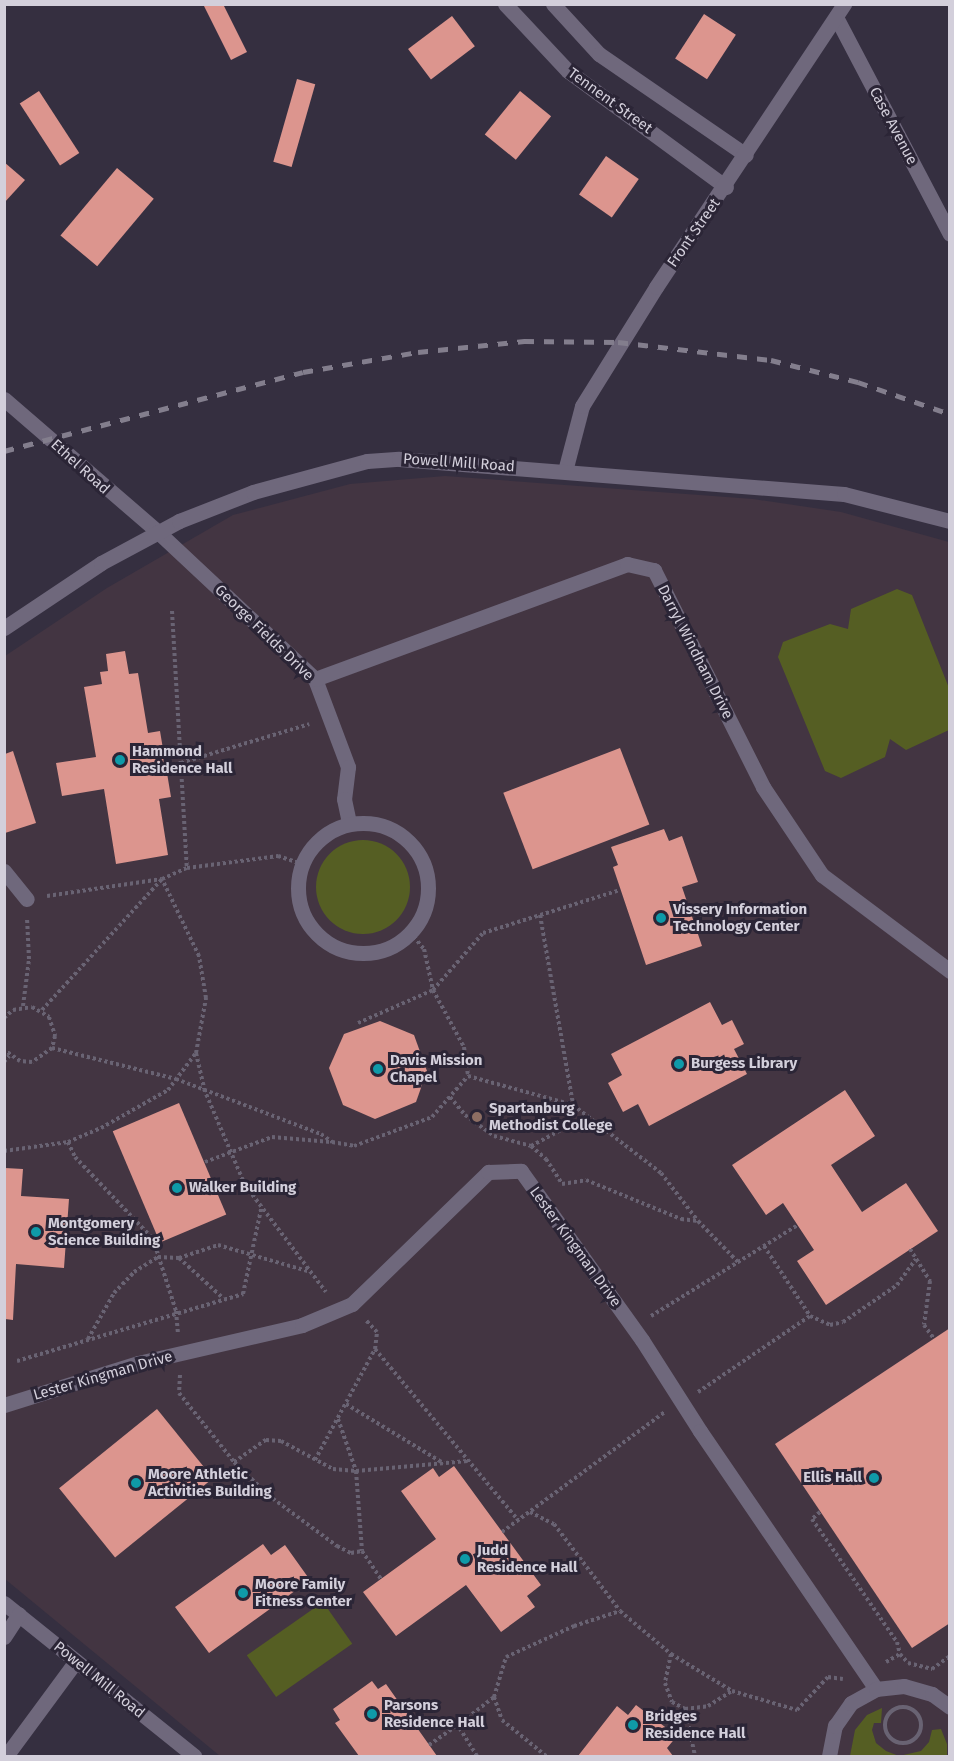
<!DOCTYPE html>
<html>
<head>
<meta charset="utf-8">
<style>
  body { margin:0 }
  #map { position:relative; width:954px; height:1761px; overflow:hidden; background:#352f40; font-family:"Fira Sans",sans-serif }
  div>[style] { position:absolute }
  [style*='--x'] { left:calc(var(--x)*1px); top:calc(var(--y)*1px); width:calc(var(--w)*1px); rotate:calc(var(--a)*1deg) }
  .education>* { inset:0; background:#433542 }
  .green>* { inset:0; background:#555e23; transform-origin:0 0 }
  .round { border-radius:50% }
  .building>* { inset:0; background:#dc958e; transform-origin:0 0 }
  .path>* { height:4px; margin-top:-2px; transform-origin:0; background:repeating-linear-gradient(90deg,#696373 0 3px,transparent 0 6px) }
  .path>.ring { margin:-2px; padding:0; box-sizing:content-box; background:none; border:4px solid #696373; border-radius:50% }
  .minor>* { height:15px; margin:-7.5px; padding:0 7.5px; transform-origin:7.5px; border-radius:7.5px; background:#6f687c }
  .minor>.ring { margin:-7.5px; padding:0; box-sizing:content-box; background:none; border:15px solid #6f687c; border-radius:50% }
  .rail>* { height:4.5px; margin-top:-2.25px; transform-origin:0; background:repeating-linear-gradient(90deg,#837e8d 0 10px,transparent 0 20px) }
  .dots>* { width:16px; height:16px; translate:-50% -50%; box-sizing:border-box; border:3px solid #2b2536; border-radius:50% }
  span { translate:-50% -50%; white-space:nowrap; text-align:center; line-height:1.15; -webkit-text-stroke:6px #2b2536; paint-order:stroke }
  .street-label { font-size:15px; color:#d3cfdb }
  .poi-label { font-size:15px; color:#d3cfdb; font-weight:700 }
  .left { translate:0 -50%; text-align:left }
  .right { translate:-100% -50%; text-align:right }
  .frame { position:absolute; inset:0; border:6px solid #d3cfdb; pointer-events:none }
</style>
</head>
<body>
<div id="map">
  <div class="education">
    <div style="clip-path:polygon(445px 476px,753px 499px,841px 512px,949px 542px,949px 1756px,220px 1756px,5px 1579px,5px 656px,107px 588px,233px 515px,350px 484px)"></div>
  </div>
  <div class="green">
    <div style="clip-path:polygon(897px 589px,912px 595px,949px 688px,949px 730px,906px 750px,890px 739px,885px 757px,841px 778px,825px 771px,778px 657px,783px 642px,830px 624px,848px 629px,851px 609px)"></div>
    <div class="round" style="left:316px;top:840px;width:94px;height:94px"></div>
    <div style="left:323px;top:1602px;width:51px;height:93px;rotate:55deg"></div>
    <div style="clip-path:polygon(882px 1708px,881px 1723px,874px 1723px,872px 1730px,876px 1743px,886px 1751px,899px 1756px,921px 1751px,929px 1742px,932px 1730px,941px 1729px,947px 1744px,947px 1756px,850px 1756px,855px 1730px,867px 1715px)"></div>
  </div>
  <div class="building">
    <div style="clip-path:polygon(203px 4px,223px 4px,247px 52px,231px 60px)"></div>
    <div style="left:704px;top:14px;width:38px;height:53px;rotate:33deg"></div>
    <div style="left:452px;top:16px;width:38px;height:55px;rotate:53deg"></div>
    <div style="left:297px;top:79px;width:19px;height:86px;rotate:16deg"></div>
    <div style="left:39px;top:91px;width:74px;height:23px;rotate:57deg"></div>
    <div style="left:520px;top:91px;width:40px;height:56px;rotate:39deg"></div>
    <div style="left:606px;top:156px;width:40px;height:47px;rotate:35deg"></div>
    <div style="clip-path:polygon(4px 162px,25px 180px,4px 203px)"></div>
    <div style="left:117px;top:168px;width:48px;height:88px;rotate:40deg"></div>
    <div style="clip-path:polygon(125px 651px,129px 674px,138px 673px,148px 733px,160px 731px,171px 797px,159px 799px,168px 855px,116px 864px,104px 789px,62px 796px,56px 763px,96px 757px,84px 687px,102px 684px,100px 672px,108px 671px,106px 654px)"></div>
    <div style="left:620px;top:748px;width:82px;height:125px;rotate:69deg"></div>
    <div style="clip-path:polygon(13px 751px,36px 823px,5px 833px,5px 754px)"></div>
    <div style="clip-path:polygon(664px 829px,669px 841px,682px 836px,698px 882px,682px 887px,702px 946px,646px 965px,613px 867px,618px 865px,611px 847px)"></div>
    <div style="clip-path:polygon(710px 1002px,722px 1025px,732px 1020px,744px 1044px,734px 1049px,747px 1074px,649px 1126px,638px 1104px,623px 1112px,608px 1083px,622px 1075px,611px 1054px)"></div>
    <div style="clip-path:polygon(380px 1021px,414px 1035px,427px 1071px,416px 1102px,375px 1119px,343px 1105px,329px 1068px,344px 1034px)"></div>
    <div style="clip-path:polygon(845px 1090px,875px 1136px,831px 1165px,862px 1212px,906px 1183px,938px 1231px,826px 1305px,797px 1261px,814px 1250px,783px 1203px,766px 1215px,732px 1165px)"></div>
    <div style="left:179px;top:1103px;width:121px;height:72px;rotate:67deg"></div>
    <div style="clip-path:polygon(5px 1168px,23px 1169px,21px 1196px,69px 1199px,64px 1268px,16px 1264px,13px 1320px,5px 1319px)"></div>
    <div style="clip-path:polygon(950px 1328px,950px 1623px,912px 1648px,775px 1444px)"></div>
    <div style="left:157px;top:1409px;width:89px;height:126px;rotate:51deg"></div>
    <div style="clip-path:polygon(454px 1466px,541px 1585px,527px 1596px,535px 1607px,501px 1632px,466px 1585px,396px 1636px,363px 1592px,436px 1539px,401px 1491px,433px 1468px,439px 1477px)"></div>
    <div style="clip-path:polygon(263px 1544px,271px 1555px,285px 1545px,310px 1580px,209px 1653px,175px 1607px)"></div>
    <div style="clip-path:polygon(372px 1681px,378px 1689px,386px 1684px,437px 1756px,359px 1756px,335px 1723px,340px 1720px,333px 1709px)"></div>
    <div style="clip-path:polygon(636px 1705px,677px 1736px,667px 1748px,673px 1756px,578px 1756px,617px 1706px,628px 1715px)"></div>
  </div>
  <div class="path">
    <div style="--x:172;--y:611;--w:257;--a:86.7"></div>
    <div style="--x:181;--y:763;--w:134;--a:-16.9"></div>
    <div style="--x:47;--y:896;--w:116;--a:-8.4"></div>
    <div style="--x:162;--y:879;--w:27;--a:-24"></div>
    <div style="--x:187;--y:868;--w:92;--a:-7.5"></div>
    <div style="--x:278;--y:856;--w:26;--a:18"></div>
    <div style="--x:540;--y:915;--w:193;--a:80.1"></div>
    <div style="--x:410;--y:932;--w:22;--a:51"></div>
    <div style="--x:424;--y:949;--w:42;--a:77.6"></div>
    <div style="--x:433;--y:990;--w:65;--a:61.5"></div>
    <div style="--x:464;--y:1047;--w:29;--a:82"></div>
    <div style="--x:23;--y:1006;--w:47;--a:-82.7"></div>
    <div style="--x:29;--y:959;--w:41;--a:-92.8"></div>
    <div style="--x:42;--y:1010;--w:178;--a:-47.5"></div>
    <div style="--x:4;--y:1018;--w:12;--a:-42"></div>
    <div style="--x:13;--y:1010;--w:19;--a:-9"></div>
    <div style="--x:32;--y:1007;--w:20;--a:30"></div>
    <div style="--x:49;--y:1017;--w:20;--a:72"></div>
    <div style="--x:55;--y:1036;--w:12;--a:104"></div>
    <div style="--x:52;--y:1048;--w:24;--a:145"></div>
    <div style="--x:32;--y:1062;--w:12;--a:-175"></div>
    <div style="--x:20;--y:1061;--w:19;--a:-145"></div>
    <div style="--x:358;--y:1023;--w:82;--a:-23.7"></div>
    <div style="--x:433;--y:990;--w:76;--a:-48.7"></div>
    <div style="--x:483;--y:933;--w:144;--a:-17.4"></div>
    <div style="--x:52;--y:1048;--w:128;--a:14"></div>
    <div style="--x:176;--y:1079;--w:155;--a:20.8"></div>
    <div style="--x:321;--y:1134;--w:14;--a:36"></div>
    <div style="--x:332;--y:1142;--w:22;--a:10"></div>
    <div style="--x:354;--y:1146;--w:83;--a:-20.4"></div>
    <div style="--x:432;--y:1117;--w:55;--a:-48.7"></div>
    <div style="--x:196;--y:1053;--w:37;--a:77"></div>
    <div style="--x:204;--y:1089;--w:104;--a:66.9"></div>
    <div style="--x:245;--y:1185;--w:134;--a:52.9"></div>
    <div style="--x:4;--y:1062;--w:8;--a:-50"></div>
    <div style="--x:468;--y:1076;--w:109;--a:15.4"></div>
    <div style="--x:573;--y:1105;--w:111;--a:37.7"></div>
    <div style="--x:661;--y:1173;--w:61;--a:52.4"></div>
    <div style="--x:698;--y:1221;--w:57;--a:45.7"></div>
    <div style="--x:450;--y:1097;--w:23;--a:50"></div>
    <div style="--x:465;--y:1115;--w:36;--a:36"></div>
    <div style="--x:494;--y:1136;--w:38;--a:15"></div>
    <div style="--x:531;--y:1146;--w:20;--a:41"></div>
    <div style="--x:546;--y:1159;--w:30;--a:57"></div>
    <div style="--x:562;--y:1184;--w:24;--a:-9"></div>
    <div style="--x:586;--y:1180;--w:103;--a:22.3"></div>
    <div style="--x:681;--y:1219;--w:17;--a:7"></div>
    <div style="--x:68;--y:1142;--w:17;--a:65"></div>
    <div style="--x:75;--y:1157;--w:113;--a:46.4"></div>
    <div style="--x:153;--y:1239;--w:76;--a:72.3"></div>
    <div style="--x:176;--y:1311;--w:23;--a:85"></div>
    <div style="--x:531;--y:1146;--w:61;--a:-28.2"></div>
    <div style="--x:4;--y:1151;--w:65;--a:-8"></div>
    <div style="--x:68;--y:1142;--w:36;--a:-23"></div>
    <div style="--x:101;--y:1128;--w:77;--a:-29.6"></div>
    <div style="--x:168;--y:1090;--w:46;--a:-52.9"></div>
    <div style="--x:196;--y:1053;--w:56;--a:-79.7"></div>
    <div style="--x:206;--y:998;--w:43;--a:-99.5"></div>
    <div style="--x:199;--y:956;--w:85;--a:-115.7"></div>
    <div style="--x:205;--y:1162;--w:72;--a:-20.5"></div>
    <div style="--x:272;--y:1137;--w:59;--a:4.8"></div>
    <div style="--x:764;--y:1246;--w:84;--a:56.7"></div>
    <div style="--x:810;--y:1316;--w:22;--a:24"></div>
    <div style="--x:830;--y:1325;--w:13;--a:-13"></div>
    <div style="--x:843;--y:1322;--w:65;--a:-34.4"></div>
    <div style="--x:897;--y:1285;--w:32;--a:-54"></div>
    <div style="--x:910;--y:1249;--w:38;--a:58"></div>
    <div style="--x:930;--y:1281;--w:44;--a:97.8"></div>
    <div style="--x:924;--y:1325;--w:17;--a:54"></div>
    <div style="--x:179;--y:1258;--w:41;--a:-18.4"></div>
    <div style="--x:218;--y:1245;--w:97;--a:16.2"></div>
    <div style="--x:651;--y:1316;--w:173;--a:-31.8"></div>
    <div style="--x:88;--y:1339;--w:53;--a:-60.5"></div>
    <div style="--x:114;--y:1293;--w:29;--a:-46"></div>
    <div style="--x:134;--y:1272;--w:28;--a:-32"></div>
    <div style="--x:158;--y:1257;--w:21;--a:3"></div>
    <div style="--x:179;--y:1258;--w:59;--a:42.3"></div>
    <div style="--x:375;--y:1349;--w:223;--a:50.1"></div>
    <div style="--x:17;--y:1361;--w:236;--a:-16.5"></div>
    <div style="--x:243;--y:1294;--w:87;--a:-78"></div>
    <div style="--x:180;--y:1375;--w:18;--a:93"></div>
    <div style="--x:179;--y:1393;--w:88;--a:51.4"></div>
    <div style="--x:234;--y:1462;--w:47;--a:44.1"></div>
    <div style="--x:268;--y:1495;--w:86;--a:36.5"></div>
    <div style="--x:337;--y:1546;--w:16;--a:27"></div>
    <div style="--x:351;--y:1553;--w:11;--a:-10"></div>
    <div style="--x:698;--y:1392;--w:135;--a:-34.2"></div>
    <div style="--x:346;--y:1404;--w:114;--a:31.3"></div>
    <div style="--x:338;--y:1419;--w:55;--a:70.9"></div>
    <div style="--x:356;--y:1471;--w:80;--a:85.7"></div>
    <div style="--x:362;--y:1551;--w:34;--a:56"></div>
    <div style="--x:315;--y:1460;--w:126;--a:-61.6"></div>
    <div style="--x:375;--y:1349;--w:17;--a:-83"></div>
    <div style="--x:377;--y:1332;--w:16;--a:-133"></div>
    <div style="--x:234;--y:1462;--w:39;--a:-35"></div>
    <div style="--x:266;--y:1440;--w:15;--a:4"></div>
    <div style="--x:281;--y:1441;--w:59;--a:28.3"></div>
    <div style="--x:333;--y:1469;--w:23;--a:5"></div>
    <div style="--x:356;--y:1471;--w:112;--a:-5.1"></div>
    <div style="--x:530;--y:1512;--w:27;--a:27"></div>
    <div style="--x:554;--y:1524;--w:109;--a:52.8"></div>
    <div style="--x:620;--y:1611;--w:67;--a:40.1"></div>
    <div style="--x:671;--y:1654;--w:71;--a:31.2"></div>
    <div style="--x:732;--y:1691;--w:68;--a:16.3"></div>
    <div style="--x:797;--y:1710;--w:45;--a:-46.8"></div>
    <div style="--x:828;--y:1677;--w:15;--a:8"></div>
    <div style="--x:820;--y:1512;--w:11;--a:139"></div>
    <div style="--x:812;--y:1519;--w:150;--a:55.4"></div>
    <div style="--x:897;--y:1642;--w:12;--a:76"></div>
    <div style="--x:900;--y:1654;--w:12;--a:48"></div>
    <div style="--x:908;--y:1663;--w:25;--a:14"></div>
    <div style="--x:932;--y:1669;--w:22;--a:-36"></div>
    <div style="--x:502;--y:1532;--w:202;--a:-36.4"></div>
    <div style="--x:671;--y:1654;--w:30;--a:102"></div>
    <div style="--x:665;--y:1683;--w:20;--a:70"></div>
    <div style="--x:672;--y:1702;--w:15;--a:28"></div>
    <div style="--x:685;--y:1709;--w:23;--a:-7"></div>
    <div style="--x:708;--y:1706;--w:28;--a:-32"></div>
    <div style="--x:886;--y:1662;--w:16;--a:-30"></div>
    <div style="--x:494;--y:1697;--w:24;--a:71"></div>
    <div style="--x:502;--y:1720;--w:57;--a:39.3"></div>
    <div class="ring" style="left:885px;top:1707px;width:32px;height:32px"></div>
    <div style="--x:685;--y:1709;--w:48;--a:78"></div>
    <div style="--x:429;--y:1745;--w:35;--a:-35"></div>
    <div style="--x:477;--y:1756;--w:36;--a:-122"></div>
    <div style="--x:458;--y:1725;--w:46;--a:-37.9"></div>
    <div style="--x:494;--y:1697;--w:42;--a:-73.3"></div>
    <div style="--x:506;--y:1657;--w:75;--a:-24.5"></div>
    <div style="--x:574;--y:1626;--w:48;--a:-18.1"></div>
  </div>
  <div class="minor">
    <div style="--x:505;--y:4;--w:92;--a:46.8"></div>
    <div style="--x:568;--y:71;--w:196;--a:36.3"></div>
    <div style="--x:553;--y:4;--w:68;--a:47.4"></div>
    <div style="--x:599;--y:54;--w:178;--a:34.5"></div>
    <div style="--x:836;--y:17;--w:245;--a:62.3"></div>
    <div style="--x:4;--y:399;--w:203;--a:40.8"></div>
    <div style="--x:158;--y:532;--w:215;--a:43.1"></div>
    <div style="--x:315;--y:679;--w:94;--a:69.4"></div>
    <div style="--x:348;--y:767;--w:32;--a:97"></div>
    <div style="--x:344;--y:799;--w:25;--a:78"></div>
    <div style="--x:565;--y:471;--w:67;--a:-75.3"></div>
    <div style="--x:582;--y:406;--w:140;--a:-58.1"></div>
    <div style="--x:656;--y:287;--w:340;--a:-56.4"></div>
    <div style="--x:4;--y:628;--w:117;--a:-33.8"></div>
    <div style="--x:101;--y:563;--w:89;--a:-28.3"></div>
    <div style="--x:179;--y:521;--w:79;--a:-21.4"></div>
    <div style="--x:253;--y:492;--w:118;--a:-15.2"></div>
    <div style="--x:367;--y:461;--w:32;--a:-4"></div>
    <div style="--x:399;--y:459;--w:446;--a:4.5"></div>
    <div style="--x:844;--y:494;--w:109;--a:14.3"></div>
    <div style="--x:315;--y:679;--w:333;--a:-20.2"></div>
    <div style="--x:627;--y:564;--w:28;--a:13"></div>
    <div style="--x:654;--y:570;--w:243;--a:63.3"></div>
    <div style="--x:763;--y:787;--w:106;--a:56.2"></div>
    <div style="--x:822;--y:875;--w:160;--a:36.9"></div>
    <div class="ring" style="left:298px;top:823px;width:115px;height:115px"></div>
    <div style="--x:4;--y:871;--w:36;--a:51"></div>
    <div style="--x:4;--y:1405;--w:140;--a:-17.4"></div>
    <div style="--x:138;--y:1363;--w:168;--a:-13"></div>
    <div style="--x:302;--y:1325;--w:54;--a:-22.8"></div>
    <div style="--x:352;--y:1304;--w:190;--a:-44.1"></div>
    <div style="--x:488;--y:1172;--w:33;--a:-2"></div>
    <div style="--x:521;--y:1171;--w:208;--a:54.4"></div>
    <div style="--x:642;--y:1340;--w:108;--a:57.5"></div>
    <div style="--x:700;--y:1431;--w:312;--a:55.7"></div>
    <div style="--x:4;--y:1603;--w:244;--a:38.8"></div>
    <div style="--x:4;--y:1637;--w:27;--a:-57"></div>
    <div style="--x:6;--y:1756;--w:118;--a:-53.6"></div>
    <div style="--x:829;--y:1756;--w:31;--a:-79"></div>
    <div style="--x:835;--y:1726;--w:28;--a:-55"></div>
    <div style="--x:851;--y:1703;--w:29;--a:-29"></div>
    <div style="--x:876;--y:1689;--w:28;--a:-6"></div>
    <div style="--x:904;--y:1686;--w:29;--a:16"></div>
    <div style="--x:932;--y:1694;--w:22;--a:36"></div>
  </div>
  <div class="rail">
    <div style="--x:4;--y:451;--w:309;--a:-14.8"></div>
    <div style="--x:303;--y:372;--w:117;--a:-9.9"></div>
    <div style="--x:418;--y:352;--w:107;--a:-5.9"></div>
    <div style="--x:524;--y:341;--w:94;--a:0.6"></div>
    <div style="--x:618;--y:342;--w:154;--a:6.7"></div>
    <div style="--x:771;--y:360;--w:90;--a:14.2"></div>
    <div style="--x:858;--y:382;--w:97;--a:19.2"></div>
  </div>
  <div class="dots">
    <div style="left:120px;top:760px;background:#0f9aa8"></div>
    <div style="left:661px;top:918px;background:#0f9aa8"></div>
    <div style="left:679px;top:1064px;background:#0f9aa8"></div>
    <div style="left:378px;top:1069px;background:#0f9aa8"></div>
    <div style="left:477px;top:1117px;background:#8d6e63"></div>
    <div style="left:177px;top:1188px;background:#0f9aa8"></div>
    <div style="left:36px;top:1232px;background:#0f9aa8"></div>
    <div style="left:874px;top:1478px;background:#0f9aa8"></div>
    <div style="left:136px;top:1483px;background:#0f9aa8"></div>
    <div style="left:465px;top:1559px;background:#0f9aa8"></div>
    <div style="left:243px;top:1593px;background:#0f9aa8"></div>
    <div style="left:372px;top:1714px;background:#0f9aa8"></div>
    <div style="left:633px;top:1725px;background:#0f9aa8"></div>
  </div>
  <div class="street-label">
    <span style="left:610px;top:101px;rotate:36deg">Tennent Street</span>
    <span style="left:893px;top:126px;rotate:62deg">Case Avenue</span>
    <span style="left:694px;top:233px;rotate:-55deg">Front Street</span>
    <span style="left:459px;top:463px;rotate:4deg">Powell Mill Road</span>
    <span style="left:80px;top:467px;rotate:42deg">Ethel Road</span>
    <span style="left:264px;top:633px;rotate:44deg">George Fields Drive</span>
    <span style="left:695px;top:652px;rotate:63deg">Darryl Windham Drive</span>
    <span style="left:575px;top:1247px;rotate:54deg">Lester Kingman Drive</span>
    <span style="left:103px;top:1376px;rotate:-16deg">Lester Kingman Drive</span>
    <span style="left:99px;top:1680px;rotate:39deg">Powell Mill Road</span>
  </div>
  <div class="poi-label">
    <span class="left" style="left:132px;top:760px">Hammond<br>Residence Hall</span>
    <span class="left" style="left:673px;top:918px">Vissery Information<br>Technology Center</span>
    <span class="left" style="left:390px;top:1069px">Davis Mission<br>Chapel</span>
    <span class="left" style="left:691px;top:1064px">Burgess Library</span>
    <span class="left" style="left:489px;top:1117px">Spartanburg<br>Methodist College</span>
    <span class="left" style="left:189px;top:1188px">Walker Building</span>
    <span class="left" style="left:48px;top:1232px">Montgomery<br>Science Building</span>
    <span class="left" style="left:148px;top:1483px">Moore Athletic<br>Activities Building</span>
    <span class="right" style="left:862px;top:1478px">Ellis Hall</span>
    <span class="left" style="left:477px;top:1559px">Judd<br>Residence Hall</span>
    <span class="left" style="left:255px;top:1593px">Moore Family<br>Fitness Center</span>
    <span class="left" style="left:384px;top:1714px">Parsons<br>Residence Hall</span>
    <span class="left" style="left:645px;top:1725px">Bridges<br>Residence Hall</span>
  </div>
  <div class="frame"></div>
</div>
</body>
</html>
